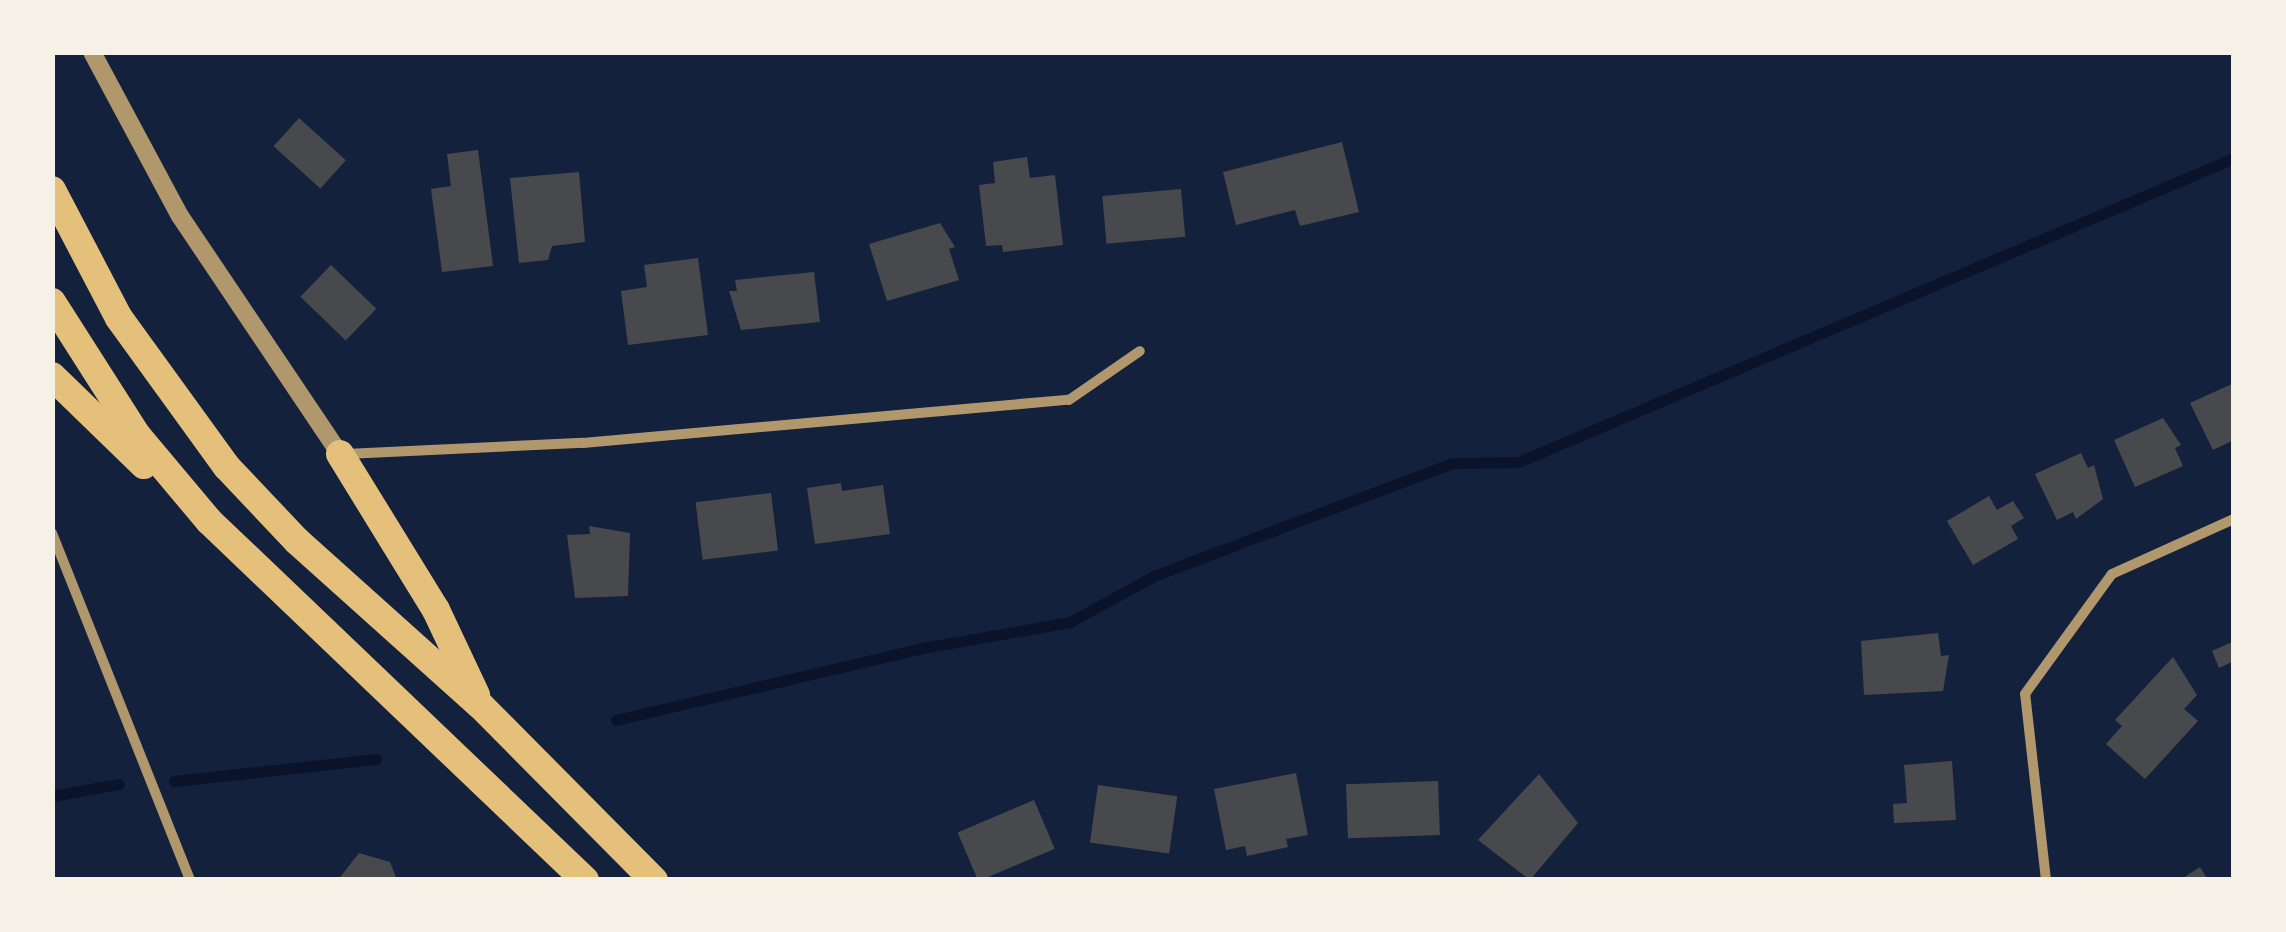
<!DOCTYPE html>
<html>
<head>
<meta charset="utf-8">
<style>
  body { margin:0 }
  #map { position:relative; width:2286px; height:932px; overflow:hidden; background:#14213d; font-family:Karla,sans-serif }
  div>[style] { position:absolute }
  [style*='--x'] { left:calc(var(--x)*1px); top:calc(var(--y)*1px); width:calc(var(--w)*1px); rotate:calc(var(--a)*1deg) }
  .stream>* { height:11px; margin:-5.5px; padding:0 5.5px; transform-origin:5.5px; border-radius:5.5px; background:#0b132b }
  .building>* { inset:0; background:#48494c; transform-origin:0 0 }
  .minor>* { height:10px; margin:-5px; padding:0 5px; transform-origin:5px; border-radius:5px; background:#b1986c }
  .tertiary>* { height:18px; margin:-9px; padding:0 9px; transform-origin:9px; border-radius:9px; background:#b1986c }
  .trunk>* { height:28px; margin:-14px; padding:0 14px; transform-origin:14px; border-radius:14px; background:#e5c07b }
  span { translate:-50% -50%; white-space:nowrap; text-align:center; line-height:1.15; -webkit-text-stroke:8px #f6f1e7; paint-order:stroke }
  .frame { position:absolute; inset:0; border:55px solid #f6f1e7; pointer-events:none }
</style>
</head>
<body>
<div id="map">
  <div class="stream">
    <div style="--x:616;--y:720;--w:320;--a:-13.2"></div>
    <div style="--x:928;--y:647;--w:144;--a:-10"></div>
    <div style="--x:1070;--y:622;--w:98;--a:-28.7"></div>
    <div style="--x:1156;--y:575;--w:316;--a:-20.7"></div>
    <div style="--x:1452;--y:463;--w:66;--a:-0.9"></div>
    <div style="--x:1518;--y:462;--w:778;--a:-23.01"></div>
    <div style="--x:174;--y:781;--w:203;--a:-6.2"></div>
    <div style="--x:52;--y:796;--w:68;--a:-10.2"></div>
  </div>
  <div class="building">
    <div style="left:299px;top:118px;width:63px;height:38px;rotate:42deg"></div>
    <div style="clip-path:polygon(1342px 142px,1359px 212px,1300px 226px,1295px 210px,1236px 225px,1223px 172px)"></div>
    <div style="clip-path:polygon(478px 150px,493px 266px,442px 272px,431px 189px,451px 186px,447px 154px)"></div>
    <div style="clip-path:polygon(1027px 157px,1030px 178px,1055px 175px,1063px 245px,1003px 252px,1002px 245px,986px 246px,979px 185px,995px 183px,993px 162px)"></div>
    <div style="clip-path:polygon(579px 172px,585px 242px,552px 246px,548px 260px,519px 263px,510px 178px)"></div>
    <div style="left:1181px;top:189px;width:48px;height:79px;rotate:85deg"></div>
    <div style="clip-path:polygon(940px 223px,955px 247px,949px 249px,959px 280px,887px 301px,869px 244px)"></div>
    <div style="clip-path:polygon(698px 258px,708px 335px,628px 345px,621px 291px,647px 287px,644px 265px)"></div>
    <div style="left:331px;top:265px;width:63px;height:44px;rotate:44deg"></div>
    <div style="clip-path:polygon(814px 272px,820px 322px,741px 330px,729px 291px,737px 291px,735px 280px)"></div>
    <div style="clip-path:polygon(2234px 383px,2234px 440px,2213px 450px,2190px 403px)"></div>
    <div style="clip-path:polygon(2163px 418px,2181px 445px,2175px 448px,2183px 466px,2135px 487px,2114px 440px)"></div>
    <div style="clip-path:polygon(2081px 453px,2088px 468px,2094px 465px,2103px 499px,2076px 519px,2073px 512px,2057px 520px,2035px 474px)"></div>
    <div style="clip-path:polygon(841px 483px,842px 491px,883px 485px,890px 534px,815px 544px,807px 488px)"></div>
    <div style="left:771px;top:493px;width:58px;height:76px;rotate:83deg"></div>
    <div style="clip-path:polygon(1989px 496px,1997px 510px,2013px 501px,2024px 518px,2011px 526px,2018px 539px,1973px 565px,1947px 521px)"></div>
    <div style="clip-path:polygon(589px 526px,630px 533px,628px 596px,575px 598px,567px 535px,590px 534px)"></div>
    <div style="clip-path:polygon(1938px 633px,1941px 656px,1949px 655px,1943px 691px,1864px 695px,1861px 641px)"></div>
    <div style="clip-path:polygon(2234px 641px,2234px 661px,2219px 668px,2212px 651px)"></div>
    <div style="clip-path:polygon(2173px 657px,2197px 695px,2184px 709px,2198px 721px,2145px 779px,2106px 744px,2122px 726px,2115px 720px)"></div>
    <div style="clip-path:polygon(1952px 761px,1956px 820px,1894px 823px,1893px 804px,1907px 803px,1904px 765px)"></div>
    <div style="clip-path:polygon(1296px 773px,1308px 835px,1286px 839px,1288px 847px,1247px 856px,1245px 846px,1226px 850px,1214px 789px)"></div>
    <div style="clip-path:polygon(1539px 774px,1578px 823px,1530px 880px,1478px 840px)"></div>
    <div style="left:1438px;top:781px;width:54px;height:92px;rotate:88deg"></div>
    <div style="left:1098px;top:785px;width:80px;height:58px;rotate:8deg"></div>
    <div style="left:1034px;top:800px;width:53px;height:83px;rotate:67deg"></div>
    <div style="clip-path:polygon(359px 853px,390px 862px,397px 880px,338px 880px)"></div>
    <div style="clip-path:polygon(2200px 867px,2208px 880px,2180px 880px)"></div>
  </div>
  <div class="minor">
    <div style="--x:346;--y:454;--w:237;--a:-2.7"></div>
    <div style="--x:583;--y:443;--w:488;--a:-5.1"></div>
    <div style="--x:1069;--y:400;--w:86;--a:-34.6"></div>
    <div style="--x:52;--y:533;--w:373;--a:68.3"></div>
    <div style="--x:2046;--y:880;--w:187;--a:-96.4"></div>
    <div style="--x:2025;--y:694;--w:148;--a:-54.1"></div>
    <div style="--x:2112;--y:574;--w:134;--a:-24.3"></div>
  </div>
  <div class="tertiary">
    <div style="--x:92;--y:52;--w:186;--a:61.8"></div>
    <div style="--x:180;--y:216;--w:287;--a:56.1"></div>
  </div>
  <div class="trunk">
    <div style="--x:52;--y:190;--w:144;--a:62.4"></div>
    <div style="--x:119;--y:318;--w:184;--a:54.1"></div>
    <div style="--x:227;--y:467;--w:102;--a:46.6"></div>
    <div style="--x:297;--y:541;--w:246;--a:41.9"></div>
    <div style="--x:480;--y:705;--w:247;--a:45.2"></div>
    <div style="--x:52;--y:302;--w:156;--a:57.5"></div>
    <div style="--x:136;--y:434;--w:114;--a:50"></div>
    <div style="--x:209;--y:521;--w:520;--a:43.68"></div>
    <div style="--x:52;--y:376;--w:128;--a:44.1"></div>
    <div style="--x:340;--y:454;--w:183;--a:58.4"></div>
    <div style="--x:436;--y:610;--w:94;--a:64.8"></div>
  </div>
  <div class="frame"></div>
</div>
</body>
</html>
